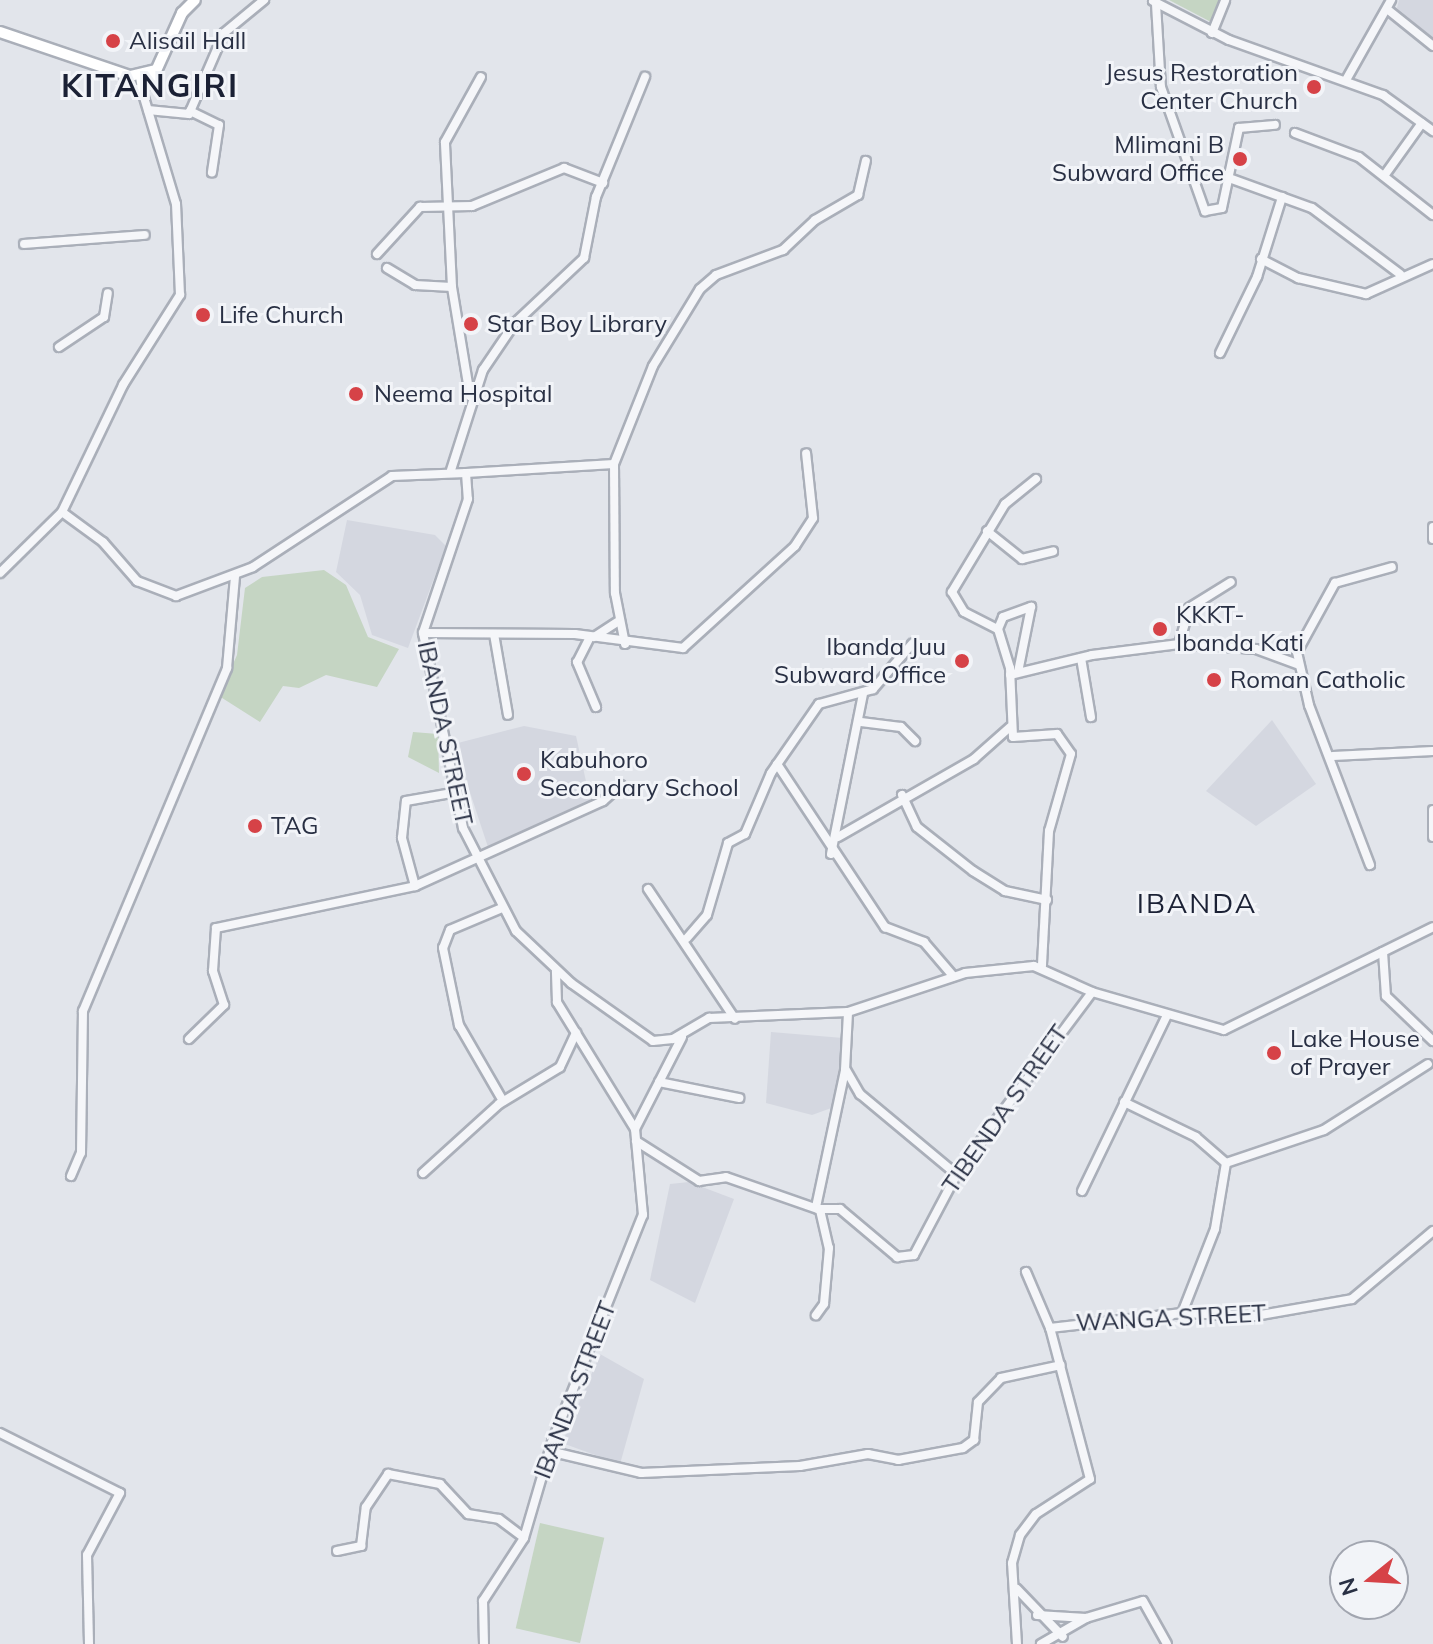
<!DOCTYPE html>
<html>
<head>
<meta charset="utf-8">
<style>
  body { margin:0 }
  #map { position:relative; width:1433px; height:1644px; overflow:hidden; background:#e2e5eb; font-family:Mulish,sans-serif }
  div>[style] { position:absolute }
  [style*='--x'] { left:calc(var(--x)*1px); top:calc(var(--y)*1px); width:calc(var(--w)*1px); rotate:calc(var(--a)*1deg) }
  .built>* { inset:0; background:#d4d7e0 }
  .green>* { inset:0; background:#c5d5c3; transform-origin:0 0 }
  .roads { filter:drop-shadow(2px 0 #aaafb9) drop-shadow(-2px 0 #aaafb9) drop-shadow(0 2px #aaafb9) drop-shadow(0 -2px #aaafb9) }
  .minor>* { height:8px; margin:-4px; padding:0 4px; transform-origin:4px; border-radius:4px; background:#f5f6f9 }
  .major>* { height:10px; margin:-5px; padding:0 5px; transform-origin:5px; border-radius:5px; background:#fff }
  .dots>* { width:22px; height:22px; translate:-50% -50%; box-sizing:border-box; border:4px solid #f2f4f8; border-radius:50% }
  span { translate:-50% -50%; white-space:nowrap; text-align:center; line-height:1.15; -webkit-text-stroke:6px #f2f4f8; paint-order:stroke }
  .poi-label { font-size:24px; color:#293044 }
  .left { translate:0 -50%; text-align:left }
  .right { translate:-100% -50%; text-align:right }
  .street-label { font-size:24px; color:#293044 }
  .quarter-label { font-size:28px; color:#1b2135; letter-spacing:2px }
  .district-label { font-size:32px; color:#1b2135; font-weight:700; letter-spacing:2px }
  .north { position:absolute; left:1329px; top:1540px; width:80px; height:80px; box-sizing:border-box; background:#f2f4f8; border:2px solid #a2a6b0; border-radius:50%; rotate:252deg; font-size:22px; font-weight:700; line-height:32px; text-align:center; color:#293044 }
  .north::after { content:''; display:block; margin:auto; width:28px; height:36px; background:#d64247; clip-path:polygon(50% 0,100% 100%,50% 72%,0 100%) }
</style>
</head>
<body>
<div id="map">
  <div class="built">
    <div style="clip-path:polygon(1399px 0,1433px 0,1433px 38px,1397px 8px)"></div>
    <div style="clip-path:polygon(347px 520px,435px 535px,446px 546px,408px 648px,372px 635px,360px 595px,336px 572px)"></div>
    <div style="clip-path:polygon(1272px 720px,1316px 784px,1256px 826px,1206px 791px)"></div>
    <div style="clip-path:polygon(524px 726px,576px 736px,591px 804px,488px 847px,454px 744px)"></div>
    <div style="clip-path:polygon(771px 1032px,843px 1038px,834px 1107px,812px 1115px,766px 1103px)"></div>
    <div style="clip-path:polygon(689px 1182px,734px 1199px,695px 1303px,650px 1280px,670px 1184px)"></div>
    <div style="clip-path:polygon(600px 1354px,644px 1379px,620px 1464px,562px 1443px)"></div>
  </div>
  <div class="green">
    <div style="clip-path:polygon(1169px 0,1219px 0,1211px 22px)"></div>
    <div style="clip-path:polygon(324px 570px,346px 585px,368px 637px,399px 649px,377px 687px,326px 675px,299px 688px,283px 686px,260px 722px,219px 696px,237px 655px,245px 588px,262px 577px)"></div>
    <div style="clip-path:polygon(413px 732px,438px 734px,439px 773px,408px 757px)"></div>
    <div style="left:540px;top:1523px;width:66px;height:108px;rotate:13deg"></div>
  </div>
  <div class="roads">
    <div class="minor">
      <div style="--x:1153;--y:1;--w:85;--a:27.2"></div>
      <div style="--x:1229;--y:40;--w:164;--a:19.7"></div>
      <div style="--x:1383;--y:95;--w:62;--a:35.8"></div>
      <div style="--x:1156;--y:4;--w:83;--a:86.6"></div>
      <div style="--x:1161;--y:87;--w:132;--a:70.5"></div>
      <div style="--x:1205;--y:211;--w:17;--a:-10"></div>
      <div style="--x:1222;--y:208;--w:82;--a:-78"></div>
      <div style="--x:1239;--y:128;--w:36;--a:-5"></div>
      <div style="--x:1387;--y:9;--w:59;--a:38.8"></div>
      <div style="--x:1212;--y:33;--w:35;--a:-68"></div>
      <div style="--x:1346;--y:80;--w:92;--a:-60.6"></div>
      <div style="--x:148;--y:110;--w:41;--a:5.6"></div>
      <div style="--x:189;--y:114;--w:88;--a:-66.6"></div>
      <div style="--x:224;--y:33;--w:52;--a:-39.5"></div>
      <div style="--x:190;--y:111;--w:32;--a:26"></div>
      <div style="--x:219;--y:125;--w:48;--a:98.5"></div>
      <div style="--x:1295;--y:133;--w:68;--a:20.6"></div>
      <div style="--x:1359;--y:157;--w:94;--a:38.1"></div>
      <div style="--x:1384;--y:176;--w:65;--a:-54.4"></div>
      <div style="--x:1229;--y:178;--w:88;--a:19.9"></div>
      <div style="--x:1312;--y:208;--w:110;--a:36.9"></div>
      <div style="--x:24;--y:244;--w:121;--a:-4.3"></div>
      <div style="--x:377;--y:254;--w:64;--a:-47.5"></div>
      <div style="--x:420;--y:207;--w:52;--a:-1.1"></div>
      <div style="--x:472;--y:206;--w:100;--a:-22.4"></div>
      <div style="--x:564;--y:168;--w:42;--a:21"></div>
      <div style="--x:1261;--y:259;--w:42;--a:27.2"></div>
      <div style="--x:1298;--y:278;--w:70;--a:13.2"></div>
      <div style="--x:1366;--y:294;--w:73;--a:-24.1"></div>
      <div style="--x:387;--y:268;--w:33;--a:31"></div>
      <div style="--x:415;--y:285;--w:37;--a:3"></div>
      <div style="--x:59;--y:347;--w:54;--a:-33.7"></div>
      <div style="--x:104;--y:317;--w:24;--a:-81"></div>
      <div style="--x:1220;--y:353;--w:85;--a:-64"></div>
      <div style="--x:1257;--y:277;--w:84;--a:-72.6"></div>
      <div style="--x:470;--y:396;--w:110;--a:-99.4"></div>
      <div style="--x:452;--y:287;--w:145;--a:-92.8"></div>
      <div style="--x:445;--y:142;--w:74;--a:-61"></div>
      <div style="--x:614;--y:464;--w:129;--a:89.6"></div>
      <div style="--x:615;--y:593;--w:52;--a:78.9"></div>
      <div style="--x:451;--y:470;--w:105;--a:-72.3"></div>
      <div style="--x:483;--y:370;--w:57;--a:-55.8"></div>
      <div style="--x:515;--y:323;--w:95;--a:-43.3"></div>
      <div style="--x:584;--y:258;--w:62;--a:-78.9"></div>
      <div style="--x:596;--y:197;--w:130;--a:-67.8"></div>
      <div style="--x:466;--y:473;--w:148;--a:-3.5"></div>
      <div style="--x:614;--y:464;--w:105;--a:-68.3"></div>
      <div style="--x:653;--y:366;--w:90;--a:-58.6"></div>
      <div style="--x:700;--y:289;--w:21;--a:-41"></div>
      <div style="--x:716;--y:275;--w:72;--a:-20.5"></div>
      <div style="--x:783;--y:250;--w:44;--a:-43.2"></div>
      <div style="--x:815;--y:220;--w:50;--a:-30.2"></div>
      <div style="--x:858;--y:195;--w:35;--a:-77"></div>
      <div style="--x:1036;--y:479;--w:40;--a:141"></div>
      <div style="--x:1005;--y:504;--w:103;--a:121.1"></div>
      <div style="--x:952;--y:592;--w:23;--a:59"></div>
      <div style="--x:964;--y:612;--w:38;--a:27"></div>
      <div style="--x:998;--y:629;--w:41;--a:72.9"></div>
      <div style="--x:1010;--y:668;--w:69;--a:87.5"></div>
      <div style="--x:1013;--y:737;--w:44;--a:-3.9"></div>
      <div style="--x:1057;--y:734;--w:24;--a:55"></div>
      <div style="--x:1071;--y:754;--w:80;--a:105.9"></div>
      <div style="--x:1049;--y:831;--w:135;--a:93"></div>
      <div style="--x:62;--y:512;--w:51;--a:36.2"></div>
      <div style="--x:103;--y:542;--w:52;--a:48.9"></div>
      <div style="--x:137;--y:581;--w:42;--a:21"></div>
      <div style="--x:176;--y:596;--w:82;--a:-20.6"></div>
      <div style="--x:253;--y:567;--w:166;--a:-33.2"></div>
      <div style="--x:392;--y:476;--w:74;--a:-2.3"></div>
      <div style="--x:466;--y:473;--w:26;--a:86"></div>
      <div style="--x:468;--y:499;--w:141;--a:108.6"></div>
      <div style="--x:423;--y:633;--w:199;--a:78.4"></div>
      <div style="--x:463;--y:828;--w:116;--a:62.8"></div>
      <div style="--x:516;--y:931;--w:76;--a:43.4"></div>
      <div style="--x:571;--y:983;--w:100;--a:35.3"></div>
      <div style="--x:653;--y:1041;--w:20;--a:-6"></div>
      <div style="--x:673;--y:1039;--w:42;--a:-30.3"></div>
      <div style="--x:709;--y:1018;--w:139;--a:-2.5"></div>
      <div style="--x:848;--y:1012;--w:123;--a:-18.4"></div>
      <div style="--x:965;--y:973;--w:69;--a:-5.8"></div>
      <div style="--x:1034;--y:966;--w:64;--a:24.1"></div>
      <div style="--x:1092;--y:992;--w:137;--a:16.1"></div>
      <div style="--x:1224;--y:1030;--w:233;--a:-26.2"></div>
      <div style="--x:1433;--y:527;--w:12;--a:90"></div>
      <div style="--x:987;--y:531;--w:45;--a:38.7"></div>
      <div style="--x:1022;--y:559;--w:32;--a:-14"></div>
      <div style="--x:0;--y:573;--w:87;--a:-44.5"></div>
      <div style="--x:62;--y:512;--w:141;--a:-64.3"></div>
      <div style="--x:123;--y:385;--w:107;--a:-57.7"></div>
      <div style="--x:180;--y:295;--w:91;--a:-92.5"></div>
      <div style="--x:176;--y:204;--w:122;--a:-106.7"></div>
      <div style="--x:998;--y:629;--w:13;--a:-67"></div>
      <div style="--x:1003;--y:617;--w:30;--a:-20"></div>
      <div style="--x:1031;--y:607;--w:66;--a:101.3"></div>
      <div style="--x:423;--y:633;--w:152;--a:0.4"></div>
      <div style="--x:575;--y:634;--w:109;--a:7.4"></div>
      <div style="--x:683;--y:648;--w:151;--a:-42.3"></div>
      <div style="--x:795;--y:546;--w:33;--a:-57"></div>
      <div style="--x:813;--y:518;--w:65;--a:-96.1"></div>
      <div style="--x:494;--y:634;--w:82;--a:80.2"></div>
      <div style="--x:590;--y:637;--w:28;--a:117"></div>
      <div style="--x:577;--y:662;--w:49;--a:67.1"></div>
      <div style="--x:594;--y:637;--w:27;--a:-33"></div>
      <div style="--x:1179;--y:644;--w:37;--a:-74"></div>
      <div style="--x:1189;--y:608;--w:49;--a:-31.8"></div>
      <div style="--x:1081;--y:658;--w:60;--a:80.4"></div>
      <div style="--x:1010;--y:675;--w:84;--a:-13.7"></div>
      <div style="--x:1092;--y:655;--w:88;--a:-7.2"></div>
      <div style="--x:1179;--y:644;--w:77;--a:3.7"></div>
      <div style="--x:1256;--y:649;--w:44;--a:20.1"></div>
      <div style="--x:861;--y:722;--w:40;--a:7.1"></div>
      <div style="--x:901;--y:727;--w:20;--a:45"></div>
      <div style="--x:1333;--y:756;--w:100;--a:-2.9"></div>
      <div style="--x:777;--y:764;--w:196;--a:56.5"></div>
      <div style="--x:885;--y:927;--w:42;--a:21"></div>
      <div style="--x:924;--y:942;--w:45;--a:49.5"></div>
      <div style="--x:902;--y:795;--w:35;--a:65"></div>
      <div style="--x:917;--y:827;--w:71;--a:38.2"></div>
      <div style="--x:973;--y:871;--w:38;--a:32"></div>
      <div style="--x:1005;--y:891;--w:43;--a:12.1"></div>
      <div style="--x:1433;--y:810;--w:27;--a:90"></div>
      <div style="--x:838;--y:837;--w:157;--a:-29.8"></div>
      <div style="--x:974;--y:759;--w:48;--a:-41.6"></div>
      <div style="--x:831;--y:854;--w:163;--a:-78.7"></div>
      <div style="--x:1370;--y:865;--w:171;--a:-110.9"></div>
      <div style="--x:1309;--y:705;--w:54;--a:-102.8"></div>
      <div style="--x:1297;--y:652;--w:79;--a:-61.2"></div>
      <div style="--x:1335;--y:583;--w:59;--a:-15.7"></div>
      <div style="--x:415;--y:886;--w:50;--a:-105.2"></div>
      <div style="--x:402;--y:838;--w:37;--a:-84"></div>
      <div style="--x:406;--y:801;--w:47;--a:-9.9"></div>
      <div style="--x:648;--y:889;--w:156;--a:56.2"></div>
      <div style="--x:502;--y:908;--w:56;--a:157.1"></div>
      <div style="--x:450;--y:930;--w:19;--a:111"></div>
      <div style="--x:443;--y:948;--w:79;--a:78.3"></div>
      <div style="--x:459;--y:1025;--w:88;--a:59.9"></div>
      <div style="--x:687;--y:938;--w:30;--a:-49"></div>
      <div style="--x:707;--y:915;--w:75;--a:-73.7"></div>
      <div style="--x:728;--y:843;--w:19;--a:-28"></div>
      <div style="--x:745;--y:834;--w:66;--a:-66.9"></div>
      <div style="--x:771;--y:773;--w:84;--a:-55.2"></div>
      <div style="--x:819;--y:704;--w:56;--a:-15.5"></div>
      <div style="--x:873;--y:689;--w:60;--a:-49.1"></div>
      <div style="--x:1383;--y:952;--w:44;--a:86.1"></div>
      <div style="--x:1386;--y:996;--w:65;--a:43.8"></div>
      <div style="--x:189;--y:1039;--w:49;--a:-44.2"></div>
      <div style="--x:224;--y:1005;--w:36;--a:-108"></div>
      <div style="--x:213;--y:971;--w:43;--a:-86"></div>
      <div style="--x:216;--y:928;--w:203;--a:-11.9"></div>
      <div style="--x:415;--y:886;--w:206;--a:-24.3"></div>
      <div style="--x:603;--y:801;--w:24;--a:-42"></div>
      <div style="--x:846;--y:1070;--w:28;--a:60"></div>
      <div style="--x:860;--y:1094;--w:125;--a:39.8"></div>
      <div style="--x:659;--y:1082;--w:82;--a:11.3"></div>
      <div style="--x:1124;--y:1102;--w:80;--a:25.9"></div>
      <div style="--x:1196;--y:1137;--w:40;--a:41"></div>
      <div style="--x:1226;--y:1163;--w:67;--a:99.5"></div>
      <div style="--x:1215;--y:1229;--w:90;--a:111.4"></div>
      <div style="--x:635;--y:1129;--w:103;--a:-62.9"></div>
      <div style="--x:636;--y:1141;--w:75;--a:32.4"></div>
      <div style="--x:699;--y:1181;--w:27;--a:-8"></div>
      <div style="--x:726;--y:1177;--w:100;--a:19.3"></div>
      <div style="--x:820;--y:1210;--w:39;--a:77"></div>
      <div style="--x:829;--y:1248;--w:56;--a:95.1"></div>
      <div style="--x:824;--y:1304;--w:14;--a:126"></div>
      <div style="--x:1226;--y:1163;--w:103;--a:-18.6"></div>
      <div style="--x:1324;--y:1130;--w:123;--a:-32.4"></div>
      <div style="--x:423;--y:1173;--w:103;--a:-42.2"></div>
      <div style="--x:499;--y:1104;--w:71;--a:-31.2"></div>
      <div style="--x:560;--y:1067;--w:38;--a:-65"></div>
      <div style="--x:71;--y:1176;--w:25;--a:-67"></div>
      <div style="--x:81;--y:1153;--w:142;--a:-89.2"></div>
      <div style="--x:83;--y:1011;--w:372;--a:-67.2"></div>
      <div style="--x:227;--y:668;--w:92;--a:-85"></div>
      <div style="--x:1082;--y:1191;--w:195;--a:-64.2"></div>
      <div style="--x:816;--y:1207;--w:140;--a:-78"></div>
      <div style="--x:845;--y:1070;--w:58;--a:-87"></div>
      <div style="--x:818;--y:1209;--w:22;--a:0"></div>
      <div style="--x:840;--y:1209;--w:75;--a:40.1"></div>
      <div style="--x:897;--y:1257;--w:17;--a:-7"></div>
      <div style="--x:914;--y:1255;--w:96;--a:-62.1"></div>
      <div style="--x:959;--y:1170;--w:222;--a:-53.2"></div>
      <div style="--x:1050;--y:1328;--w:133;--a:-6.5"></div>
      <div style="--x:1182;--y:1313;--w:73;--a:2.4"></div>
      <div style="--x:1255;--y:1316;--w:98;--a:-9.9"></div>
      <div style="--x:1352;--y:1299;--w:106;--a:-40"></div>
      <div style="--x:0;--y:1433;--w:134;--a:26.6"></div>
      <div style="--x:120;--y:1493;--w:70;--a:118"></div>
      <div style="--x:87;--y:1555;--w:89;--a:88.7"></div>
      <div style="--x:549;--y:1451;--w:95;--a:13.4"></div>
      <div style="--x:641;--y:1473;--w:159;--a:-2.5"></div>
      <div style="--x:800;--y:1466;--w:69;--a:-10"></div>
      <div style="--x:868;--y:1454;--w:31;--a:11"></div>
      <div style="--x:898;--y:1460;--w:66;--a:-10.5"></div>
      <div style="--x:963;--y:1448;--w:14;--a:-36"></div>
      <div style="--x:974;--y:1440;--w:38;--a:-84"></div>
      <div style="--x:978;--y:1402;--w:33;--a:-46"></div>
      <div style="--x:1001;--y:1378;--w:61;--a:-12.2"></div>
      <div style="--x:337;--y:1551;--w:25;--a:-12"></div>
      <div style="--x:361;--y:1546;--w:39;--a:-83"></div>
      <div style="--x:366;--y:1507;--w:40;--a:-56"></div>
      <div style="--x:388;--y:1474;--w:53;--a:10.9"></div>
      <div style="--x:440;--y:1484;--w:41;--a:47"></div>
      <div style="--x:468;--y:1514;--w:31;--a:9"></div>
      <div style="--x:499;--y:1519;--w:31;--a:37"></div>
      <div style="--x:1017;--y:1589;--w:66;--a:46.2"></div>
      <div style="--x:1037;--y:1615;--w:49;--a:3.5"></div>
      <div style="--x:1086;--y:1618;--w:59;--a:-16.6"></div>
      <div style="--x:1143;--y:1601;--w:49;--a:60.8"></div>
      <div style="--x:484;--y:1644;--w:43;--a:-91.3"></div>
      <div style="--x:483;--y:1601;--w:75;--a:-56.9"></div>
      <div style="--x:524;--y:1538;--w:100;--a:-73.7"></div>
      <div style="--x:552;--y:1442;--w:245;--a:-68.2"></div>
      <div style="--x:643;--y:1215;--w:86;--a:-95.3"></div>
      <div style="--x:635;--y:1129;--w:149;--a:-121.6"></div>
      <div style="--x:557;--y:1002;--w:31;--a:-92"></div>
      <div style="--x:1017;--y:1644;--w:81;--a:-93.5"></div>
      <div style="--x:1012;--y:1563;--w:29;--a:-74"></div>
      <div style="--x:1020;--y:1535;--w:26;--a:-53"></div>
      <div style="--x:1036;--y:1514;--w:64;--a:-32.9"></div>
      <div style="--x:1090;--y:1479;--w:156;--a:-104.8"></div>
      <div style="--x:1050;--y:1328;--w:61;--a:-113.2"></div>
      <div style="--x:1041;--y:1644;--w:52;--a:-30"></div>
    </div>
    <div class="major">
      <div style="--x:0;--y:32;--w:137;--a:18.7"></div>
      <div style="--x:130;--y:76;--w:27;--a:-13"></div>
      <div style="--x:141;--y:77;--w:11;--a:80"></div>
      <div style="--x:143;--y:88;--w:11;--a:-56"></div>
      <div style="--x:151;--y:82;--w:76;--a:-65.8"></div>
      <div style="--x:182;--y:13;--w:18;--a:-45"></div>
    </div>
  </div>
  <div class="dots">
    <div style="left:113px;top:41px;background:#d64247"></div>
    <div style="left:1314px;top:87px;background:#d64247"></div>
    <div style="left:1240px;top:159px;background:#d64247"></div>
    <div style="left:203px;top:315px;background:#d64247"></div>
    <div style="left:471px;top:324px;background:#d64247"></div>
    <div style="left:356px;top:394px;background:#d64247"></div>
    <div style="left:1160px;top:629px;background:#d64247"></div>
    <div style="left:962px;top:661px;background:#d64247"></div>
    <div style="left:1214px;top:680px;background:#d64247"></div>
    <div style="left:524px;top:774px;background:#d64247"></div>
    <div style="left:255px;top:826px;background:#d64247"></div>
    <div style="left:1274px;top:1053px;background:#d64247"></div>
  </div>
  <div class="poi-label">
    <span class="left" style="left:129px;top:41px">Alisail Hall</span>
    <span class="right" style="left:1298px;top:87px">Jesus Restoration<br>Center Church</span>
    <span class="right" style="left:1224px;top:159px">Mlimani B<br>Subward Office</span>
    <span class="left" style="left:219px;top:315px">Life Church</span>
    <span class="left" style="left:487px;top:324px">Star Boy Library</span>
    <span class="left" style="left:374px;top:394px">Neema Hospital</span>
    <span class="left" style="left:1176px;top:629px">KKKT-<br>Ibanda Kati</span>
    <span class="right" style="left:946px;top:661px">Ibanda Juu<br>Subward Office</span>
    <span class="left" style="left:1230px;top:680px">Roman Catholic</span>
    <span class="left" style="left:540px;top:774px">Kabuhoro<br>Secondary School</span>
    <span class="left" style="left:271px;top:826px">TAG</span>
    <span class="left" style="left:1290px;top:1053px">Lake House<br>of Prayer</span>
  </div>
  <div class="street-label">
    <span style="left:445px;top:733px;rotate:78deg">IBANDA STREET</span>
    <span style="left:1005px;top:1109px;rotate:-55deg">TIBENDA STREET</span>
    <span style="left:1171px;top:1318px;rotate:-3deg">WANGA STREET</span>
    <span style="left:575px;top:1390px;rotate:-69deg">IBANDA STREET</span>
  </div>
  <div class="quarter-label">
    <span style="left:1197px;top:903px">IBANDA</span>
  </div>
  <div class="district-label">
    <span style="left:150px;top:85px">KITANGIRI</span>
  </div>
  <div class="north">N</div>
</div>
</body>
</html>
